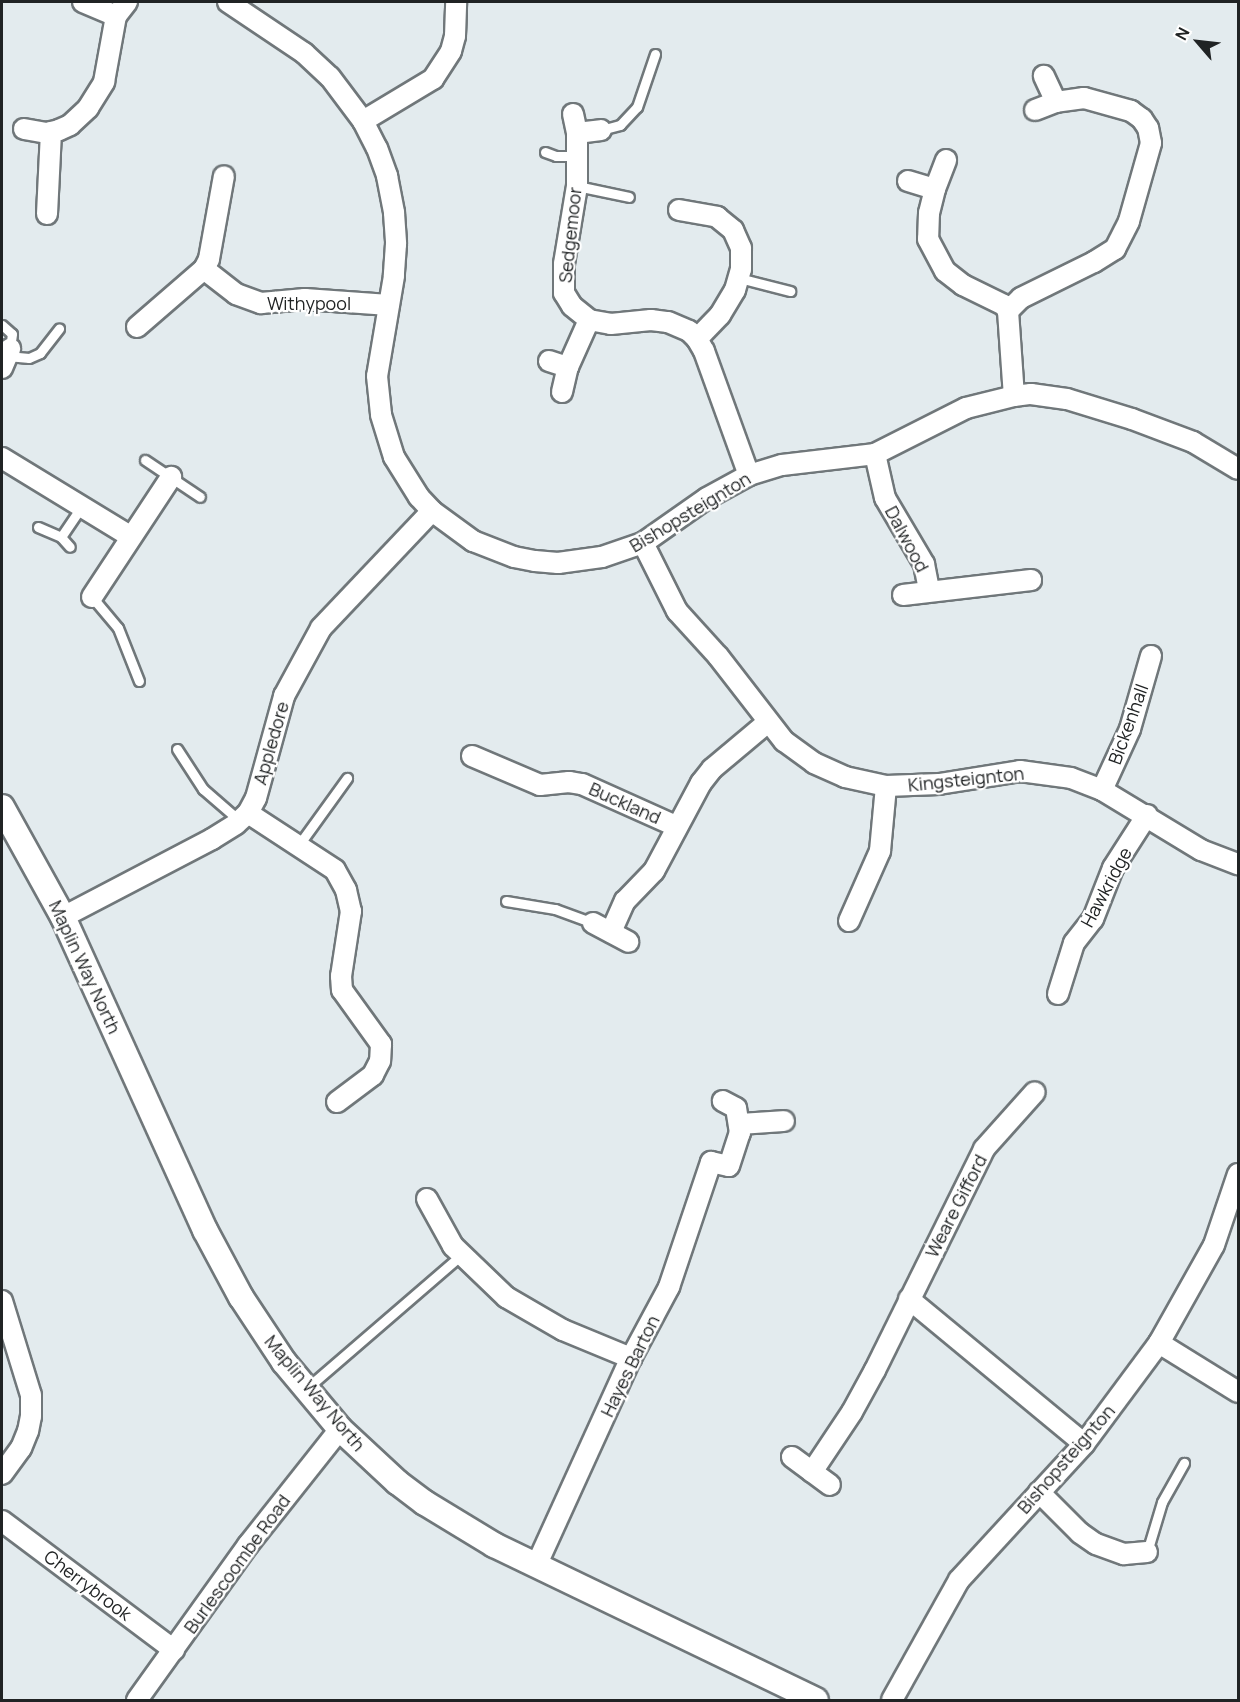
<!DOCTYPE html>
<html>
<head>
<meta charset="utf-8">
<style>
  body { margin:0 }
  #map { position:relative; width:1240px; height:1702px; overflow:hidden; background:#e3ebee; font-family:Manrope,sans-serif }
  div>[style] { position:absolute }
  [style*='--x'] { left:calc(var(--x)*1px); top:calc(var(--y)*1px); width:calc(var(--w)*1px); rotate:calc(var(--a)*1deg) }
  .roads { filter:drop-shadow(2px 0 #70777a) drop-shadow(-2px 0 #70777a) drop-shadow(0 2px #70777a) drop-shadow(0 -2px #70777a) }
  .service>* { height:9px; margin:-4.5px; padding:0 4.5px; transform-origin:4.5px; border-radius:4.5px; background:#fff }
  .minor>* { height:20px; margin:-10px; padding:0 10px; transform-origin:10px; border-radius:10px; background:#fff }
  .tertiary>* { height:24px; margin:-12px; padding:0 12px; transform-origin:12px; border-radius:12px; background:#fff }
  span { translate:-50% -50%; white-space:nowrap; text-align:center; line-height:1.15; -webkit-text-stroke:4.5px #fff; paint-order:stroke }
  .street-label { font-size:18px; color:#202324 }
  .frame { position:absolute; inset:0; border:3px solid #202324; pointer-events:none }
  .north { position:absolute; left:1168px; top:12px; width:60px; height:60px; -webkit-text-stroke:4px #fff; paint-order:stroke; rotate:298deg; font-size:16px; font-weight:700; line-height:24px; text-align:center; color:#202324 }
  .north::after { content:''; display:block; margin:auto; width:21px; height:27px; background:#202324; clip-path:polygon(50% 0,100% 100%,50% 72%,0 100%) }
</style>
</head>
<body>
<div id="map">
  <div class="roads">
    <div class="service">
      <div style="--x:601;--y:130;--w:20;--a:-15"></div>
      <div style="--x:620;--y:125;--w:25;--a:-47"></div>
      <div style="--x:637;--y:107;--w:56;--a:-71.2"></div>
      <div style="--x:545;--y:152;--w:12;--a:20"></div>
      <div style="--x:556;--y:156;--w:21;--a:0"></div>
      <div style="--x:577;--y:186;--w:53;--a:11.9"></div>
      <div style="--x:739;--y:278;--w:53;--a:14.3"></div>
      <div style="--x:2;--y:325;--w:13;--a:42"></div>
      <div style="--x:12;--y:334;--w:15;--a:98"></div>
      <div style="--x:7;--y:356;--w:22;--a:5"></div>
      <div style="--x:29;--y:358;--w:12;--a:-24"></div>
      <div style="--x:40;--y:353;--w:31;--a:-52"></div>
      <div style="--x:145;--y:460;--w:66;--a:33.9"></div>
      <div style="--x:38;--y:527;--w:25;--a:23"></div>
      <div style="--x:61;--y:537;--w:13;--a:48"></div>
      <div style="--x:61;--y:537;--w:36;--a:-56"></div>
      <div style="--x:92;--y:597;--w:40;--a:50"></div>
      <div style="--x:118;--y:628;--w:57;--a:68.4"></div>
      <div style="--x:177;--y:749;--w:48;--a:57"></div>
      <div style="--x:203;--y:789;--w:49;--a:40.9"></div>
      <div style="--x:298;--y:846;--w:84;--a:-54.2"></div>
      <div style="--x:506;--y:901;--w:50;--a:9.3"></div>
      <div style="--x:555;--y:909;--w:40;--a:20.2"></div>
      <div style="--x:307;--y:1388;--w:205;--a:-40.8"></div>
      <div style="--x:1147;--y:1552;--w:52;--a:-73.3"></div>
      <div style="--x:1162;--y:1502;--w:45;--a:-60.6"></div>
    </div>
    <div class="minor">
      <div style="--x:83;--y:2;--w:36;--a:23"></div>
      <div style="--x:228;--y:2;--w:92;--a:33.9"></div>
      <div style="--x:304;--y:53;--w:35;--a:43"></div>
      <div style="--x:330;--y:77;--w:55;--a:53.1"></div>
      <div style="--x:363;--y:121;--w:30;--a:63"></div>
      <div style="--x:377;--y:148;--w:30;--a:70"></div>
      <div style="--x:387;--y:176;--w:38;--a:79"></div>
      <div style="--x:394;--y:213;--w:31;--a:86"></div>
      <div style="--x:396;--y:244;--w:32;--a:94"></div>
      <div style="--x:394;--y:276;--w:101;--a:99.6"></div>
      <div style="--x:377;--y:376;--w:39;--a:84"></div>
      <div style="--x:381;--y:415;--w:44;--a:72.8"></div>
      <div style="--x:394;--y:457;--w:47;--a:58"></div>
      <div style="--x:419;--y:497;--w:19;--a:47"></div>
      <div style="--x:432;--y:511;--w:51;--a:36.2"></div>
      <div style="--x:473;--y:541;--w:44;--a:21.3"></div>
      <div style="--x:514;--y:557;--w:21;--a:11"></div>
      <div style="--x:535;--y:561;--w:23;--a:5"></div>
      <div style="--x:558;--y:563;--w:44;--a:-7.8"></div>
      <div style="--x:602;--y:557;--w:43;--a:-18.9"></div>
      <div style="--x:643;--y:543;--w:78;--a:-35.1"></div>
      <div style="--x:707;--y:498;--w:48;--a:-28.7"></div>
      <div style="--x:749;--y:475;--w:34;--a:-17"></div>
      <div style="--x:782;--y:465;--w:94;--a:-6.7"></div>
      <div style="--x:875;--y:454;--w:102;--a:-26.8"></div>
      <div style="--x:966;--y:408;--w:49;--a:-14"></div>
      <div style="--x:1014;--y:396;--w:17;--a:-7"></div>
      <div style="--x:1031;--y:394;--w:36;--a:8"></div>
      <div style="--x:1067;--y:399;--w:68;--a:17.1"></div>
      <div style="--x:1132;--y:419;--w:65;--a:20.7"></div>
      <div style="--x:1193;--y:442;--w:52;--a:31"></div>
      <div style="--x:1035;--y:110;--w:22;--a:-21"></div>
      <div style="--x:573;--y:114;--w:19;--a:78"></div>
      <div style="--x:577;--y:133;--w:24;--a:-7"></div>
      <div style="--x:363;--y:121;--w:82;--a:-31"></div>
      <div style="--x:433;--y:79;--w:33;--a:-57"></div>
      <div style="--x:451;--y:51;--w:16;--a:-75"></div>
      <div style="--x:455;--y:36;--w:34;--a:-88"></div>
      <div style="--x:24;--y:129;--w:23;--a:10"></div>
      <div style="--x:47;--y:133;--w:12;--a:-14"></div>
      <div style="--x:59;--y:130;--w:12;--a:-24"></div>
      <div style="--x:70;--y:125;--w:25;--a:-43"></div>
      <div style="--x:88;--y:108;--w:31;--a:-58"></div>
      <div style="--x:104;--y:82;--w:67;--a:-79.7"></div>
      <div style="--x:116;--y:16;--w:18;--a:-52"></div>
      <div style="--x:577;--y:133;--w:53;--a:90"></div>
      <div style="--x:577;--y:186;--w:79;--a:99.5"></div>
      <div style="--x:564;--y:264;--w:29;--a:90"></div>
      <div style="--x:564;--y:293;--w:15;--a:58"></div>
      <div style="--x:572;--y:306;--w:22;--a:39"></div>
      <div style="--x:589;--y:320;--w:22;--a:10"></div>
      <div style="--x:611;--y:324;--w:40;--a:-5.7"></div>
      <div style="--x:651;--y:320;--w:17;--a:7"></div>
      <div style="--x:668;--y:322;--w:23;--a:23"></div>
      <div style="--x:689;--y:331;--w:11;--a:45"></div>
      <div style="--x:697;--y:339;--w:14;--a:60"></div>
      <div style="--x:704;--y:351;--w:132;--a:70.1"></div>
      <div style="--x:908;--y:181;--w:28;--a:17"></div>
      <div style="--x:935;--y:189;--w:25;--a:104"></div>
      <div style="--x:929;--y:213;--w:26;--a:92"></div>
      <div style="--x:928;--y:239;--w:36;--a:62"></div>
      <div style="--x:945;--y:271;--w:23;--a:38"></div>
      <div style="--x:963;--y:285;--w:46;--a:26"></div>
      <div style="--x:1004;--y:305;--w:7;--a:56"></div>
      <div style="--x:1008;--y:311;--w:85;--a:86"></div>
      <div style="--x:935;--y:189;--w:31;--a:-69"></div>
      <div style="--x:679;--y:210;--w:39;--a:10"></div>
      <div style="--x:717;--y:217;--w:21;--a:39"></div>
      <div style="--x:733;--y:230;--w:20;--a:66"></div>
      <div style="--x:741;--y:248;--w:21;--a:90"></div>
      <div style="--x:741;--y:269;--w:22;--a:106"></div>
      <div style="--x:735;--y:290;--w:29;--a:121"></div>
      <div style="--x:720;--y:315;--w:33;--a:134"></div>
      <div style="--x:47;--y:214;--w:82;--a:-87.2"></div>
      <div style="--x:204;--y:269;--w:41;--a:38"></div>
      <div style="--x:236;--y:294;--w:27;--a:20"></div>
      <div style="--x:261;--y:303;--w:44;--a:-5.2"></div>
      <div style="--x:305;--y:299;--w:84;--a:4.1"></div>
      <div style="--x:1008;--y:311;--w:18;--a:-45"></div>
      <div style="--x:1021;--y:298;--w:81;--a:-26.3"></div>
      <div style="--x:1094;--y:262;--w:25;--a:-32"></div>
      <div style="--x:1115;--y:249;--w:31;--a:-63"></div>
      <div style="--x:1129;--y:221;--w:81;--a:-74.2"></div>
      <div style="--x:1151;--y:143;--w:15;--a:-101"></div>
      <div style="--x:1148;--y:128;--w:11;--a:-124"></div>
      <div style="--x:1142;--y:119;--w:14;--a:-144"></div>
      <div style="--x:1131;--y:111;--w:49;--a:-164.5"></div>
      <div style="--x:1084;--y:98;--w:28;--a:172"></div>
      <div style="--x:1056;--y:102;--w:29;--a:-115"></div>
      <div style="--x:137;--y:327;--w:89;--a:-40.9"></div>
      <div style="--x:204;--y:269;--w:11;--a:-63"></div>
      <div style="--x:209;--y:259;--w:84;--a:-79.8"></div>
      <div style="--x:549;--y:361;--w:20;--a:18"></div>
      <div style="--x:2;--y:368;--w:21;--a:-67"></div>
      <div style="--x:562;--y:392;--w:26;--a:-77"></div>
      <div style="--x:568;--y:367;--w:51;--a:-65.9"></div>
      <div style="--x:875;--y:454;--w:45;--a:77.2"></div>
      <div style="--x:885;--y:498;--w:77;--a:59.4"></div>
      <div style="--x:924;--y:564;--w:26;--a:79"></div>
      <div style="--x:2;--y:458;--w:150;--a:31.4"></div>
      <div style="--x:643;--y:543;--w:76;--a:63.4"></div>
      <div style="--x:677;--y:611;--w:61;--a:47.7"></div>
      <div style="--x:718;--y:656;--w:108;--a:52.2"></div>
      <div style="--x:784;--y:741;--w:37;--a:36"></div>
      <div style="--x:814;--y:763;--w:34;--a:24"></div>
      <div style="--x:845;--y:777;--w:42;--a:12.4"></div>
      <div style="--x:886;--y:786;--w:53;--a:-2.2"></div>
      <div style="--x:939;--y:784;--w:82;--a:-9.1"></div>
      <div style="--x:1020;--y:771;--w:51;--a:7.8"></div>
      <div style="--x:1071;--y:778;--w:33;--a:21"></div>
      <div style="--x:1102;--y:790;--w:116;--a:31.2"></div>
      <div style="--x:1201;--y:850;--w:40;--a:21"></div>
      <div style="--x:903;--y:595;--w:129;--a:-6.7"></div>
      <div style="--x:92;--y:597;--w:144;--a:-56.6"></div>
      <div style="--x:472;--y:756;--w:74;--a:23.1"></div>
      <div style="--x:540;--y:785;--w:29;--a:-6"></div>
      <div style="--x:569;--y:782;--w:13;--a:9"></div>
      <div style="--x:582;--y:784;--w:103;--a:24.1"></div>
      <div style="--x:1102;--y:790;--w:67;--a:-65.3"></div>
      <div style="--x:1130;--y:729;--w:76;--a:-74"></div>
      <div style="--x:248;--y:813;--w:104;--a:33.2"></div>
      <div style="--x:335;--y:870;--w:23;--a:61"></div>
      <div style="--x:346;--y:890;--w:22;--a:77"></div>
      <div style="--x:351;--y:911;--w:66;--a:98.7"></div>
      <div style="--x:341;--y:976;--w:14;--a:86"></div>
      <div style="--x:342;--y:990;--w:67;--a:54.2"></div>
      <div style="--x:381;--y:1044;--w:17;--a:93"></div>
      <div style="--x:380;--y:1061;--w:16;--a:117"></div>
      <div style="--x:373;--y:1075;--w:45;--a:143.1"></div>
      <div style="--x:63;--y:917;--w:168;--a:-27.6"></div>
      <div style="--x:212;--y:839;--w:28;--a:-32"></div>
      <div style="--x:236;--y:824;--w:16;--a:-43"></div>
      <div style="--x:248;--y:813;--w:17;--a:-62"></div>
      <div style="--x:256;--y:798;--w:106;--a:-74.6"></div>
      <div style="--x:284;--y:696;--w:77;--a:-61.4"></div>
      <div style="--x:321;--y:628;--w:161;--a:-46.5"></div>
      <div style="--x:849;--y:921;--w:77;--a:-66.1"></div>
      <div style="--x:880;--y:851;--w:65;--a:-84.7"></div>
      <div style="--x:593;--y:923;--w:40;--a:28"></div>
      <div style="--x:611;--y:932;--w:34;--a:-66"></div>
      <div style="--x:625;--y:901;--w:42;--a:-46"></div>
      <div style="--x:654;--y:871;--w:100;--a:-61.9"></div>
      <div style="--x:701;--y:783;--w:18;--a:-52"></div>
      <div style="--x:712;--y:769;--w:73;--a:-40"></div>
      <div style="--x:1058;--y:994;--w:53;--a:-72.6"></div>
      <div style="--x:1074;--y:943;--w:31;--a:-52"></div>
      <div style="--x:1093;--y:919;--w:55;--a:-68.6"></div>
      <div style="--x:1113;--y:868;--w:63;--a:-57.3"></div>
      <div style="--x:739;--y:1124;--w:45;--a:-3.8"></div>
      <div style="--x:427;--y:1199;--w:54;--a:61"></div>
      <div style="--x:453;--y:1246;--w:74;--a:43.9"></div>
      <div style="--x:506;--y:1297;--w:66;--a:30.1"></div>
      <div style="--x:563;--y:1330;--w:74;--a:22.4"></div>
      <div style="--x:909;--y:1299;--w:227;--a:39.6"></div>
      <div style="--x:2;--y:1301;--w:98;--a:72.9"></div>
      <div style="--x:31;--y:1395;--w:21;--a:90"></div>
      <div style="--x:31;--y:1416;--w:15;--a:101"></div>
      <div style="--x:28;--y:1431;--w:18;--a:112"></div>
      <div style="--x:21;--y:1448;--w:32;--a:126"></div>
      <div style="--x:1159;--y:1343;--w:93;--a:31.8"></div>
      <div style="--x:792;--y:1457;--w:47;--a:36.4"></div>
      <div style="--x:812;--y:1472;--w:72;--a:-56.3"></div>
      <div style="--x:852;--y:1412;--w:48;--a:-61.3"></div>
      <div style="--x:875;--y:1370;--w:246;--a:-63.7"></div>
      <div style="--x:984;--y:1149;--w:76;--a:-48.2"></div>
      <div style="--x:1039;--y:1492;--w:58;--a:45"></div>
      <div style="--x:1080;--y:1533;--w:19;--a:35"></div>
      <div style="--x:1096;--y:1544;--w:30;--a:20"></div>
      <div style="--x:1124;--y:1554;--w:23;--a:-5"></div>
      <div style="--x:2;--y:1521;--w:215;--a:36.9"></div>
      <div style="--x:536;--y:1566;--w:229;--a:-65.5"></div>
      <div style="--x:631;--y:1358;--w:81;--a:-61.8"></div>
      <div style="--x:669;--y:1287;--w:132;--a:-71.4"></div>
      <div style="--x:711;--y:1162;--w:18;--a:13"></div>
      <div style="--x:729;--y:1166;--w:35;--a:-72"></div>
      <div style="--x:740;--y:1133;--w:25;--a:-99"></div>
      <div style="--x:736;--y:1108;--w:15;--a:-152"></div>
      <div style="--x:137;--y:1700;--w:191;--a:-54.4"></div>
      <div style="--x:248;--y:1545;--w:148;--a:-51.6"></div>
      <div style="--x:892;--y:1700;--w:137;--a:-60.8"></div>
      <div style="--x:959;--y:1580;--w:185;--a:-47.4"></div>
      <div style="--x:1084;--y:1444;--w:126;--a:-53.4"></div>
      <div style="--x:1159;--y:1343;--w:112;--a:-60.7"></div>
      <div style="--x:1214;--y:1245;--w:75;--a:-71.3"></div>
    </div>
    <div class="tertiary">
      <div style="--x:2;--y:807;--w:126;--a:61"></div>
      <div style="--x:63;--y:917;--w:344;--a:65.6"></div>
      <div style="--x:205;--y:1230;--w:76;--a:61.8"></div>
      <div style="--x:241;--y:1297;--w:78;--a:56.5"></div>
      <div style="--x:284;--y:1362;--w:87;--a:50.1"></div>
      <div style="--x:340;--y:1429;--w:78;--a:42.9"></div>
      <div style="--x:397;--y:1482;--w:35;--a:37"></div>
      <div style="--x:425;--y:1503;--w:81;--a:31.3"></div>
      <div style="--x:494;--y:1545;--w:357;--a:25.7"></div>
    </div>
  </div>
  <div class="street-label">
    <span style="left:570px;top:235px;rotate:-84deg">Sedgemoor</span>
    <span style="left:309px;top:303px">Withypool</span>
    <span style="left:690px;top:512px;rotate:-31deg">Bishopsteignton</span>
    <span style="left:907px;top:539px;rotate:62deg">Dalwood</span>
    <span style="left:1128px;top:724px;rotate:-70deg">Bickenhall</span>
    <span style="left:271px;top:743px;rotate:-74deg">Appledore</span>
    <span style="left:966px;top:779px;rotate:-6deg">Kingsteignton</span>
    <span style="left:625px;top:803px;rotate:24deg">Buckland</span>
    <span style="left:1106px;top:887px;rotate:-62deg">Hawkridge</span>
    <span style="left:85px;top:967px;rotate:65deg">Maplin Way North</span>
    <span style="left:956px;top:1206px;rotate:-63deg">Weare Gifford</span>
    <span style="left:630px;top:1366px;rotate:-64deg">Hayes Barton</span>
    <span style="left:315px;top:1393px;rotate:50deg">Maplin Way North</span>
    <span style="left:1066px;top:1459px;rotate:-49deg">Bishopsteignton</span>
    <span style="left:237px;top:1564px;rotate:-54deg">Burlescoombe Road</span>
    <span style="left:88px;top:1585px;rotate:37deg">Cherrybrook</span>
  </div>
  <div class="frame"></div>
  <div class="north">N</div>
</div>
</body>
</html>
